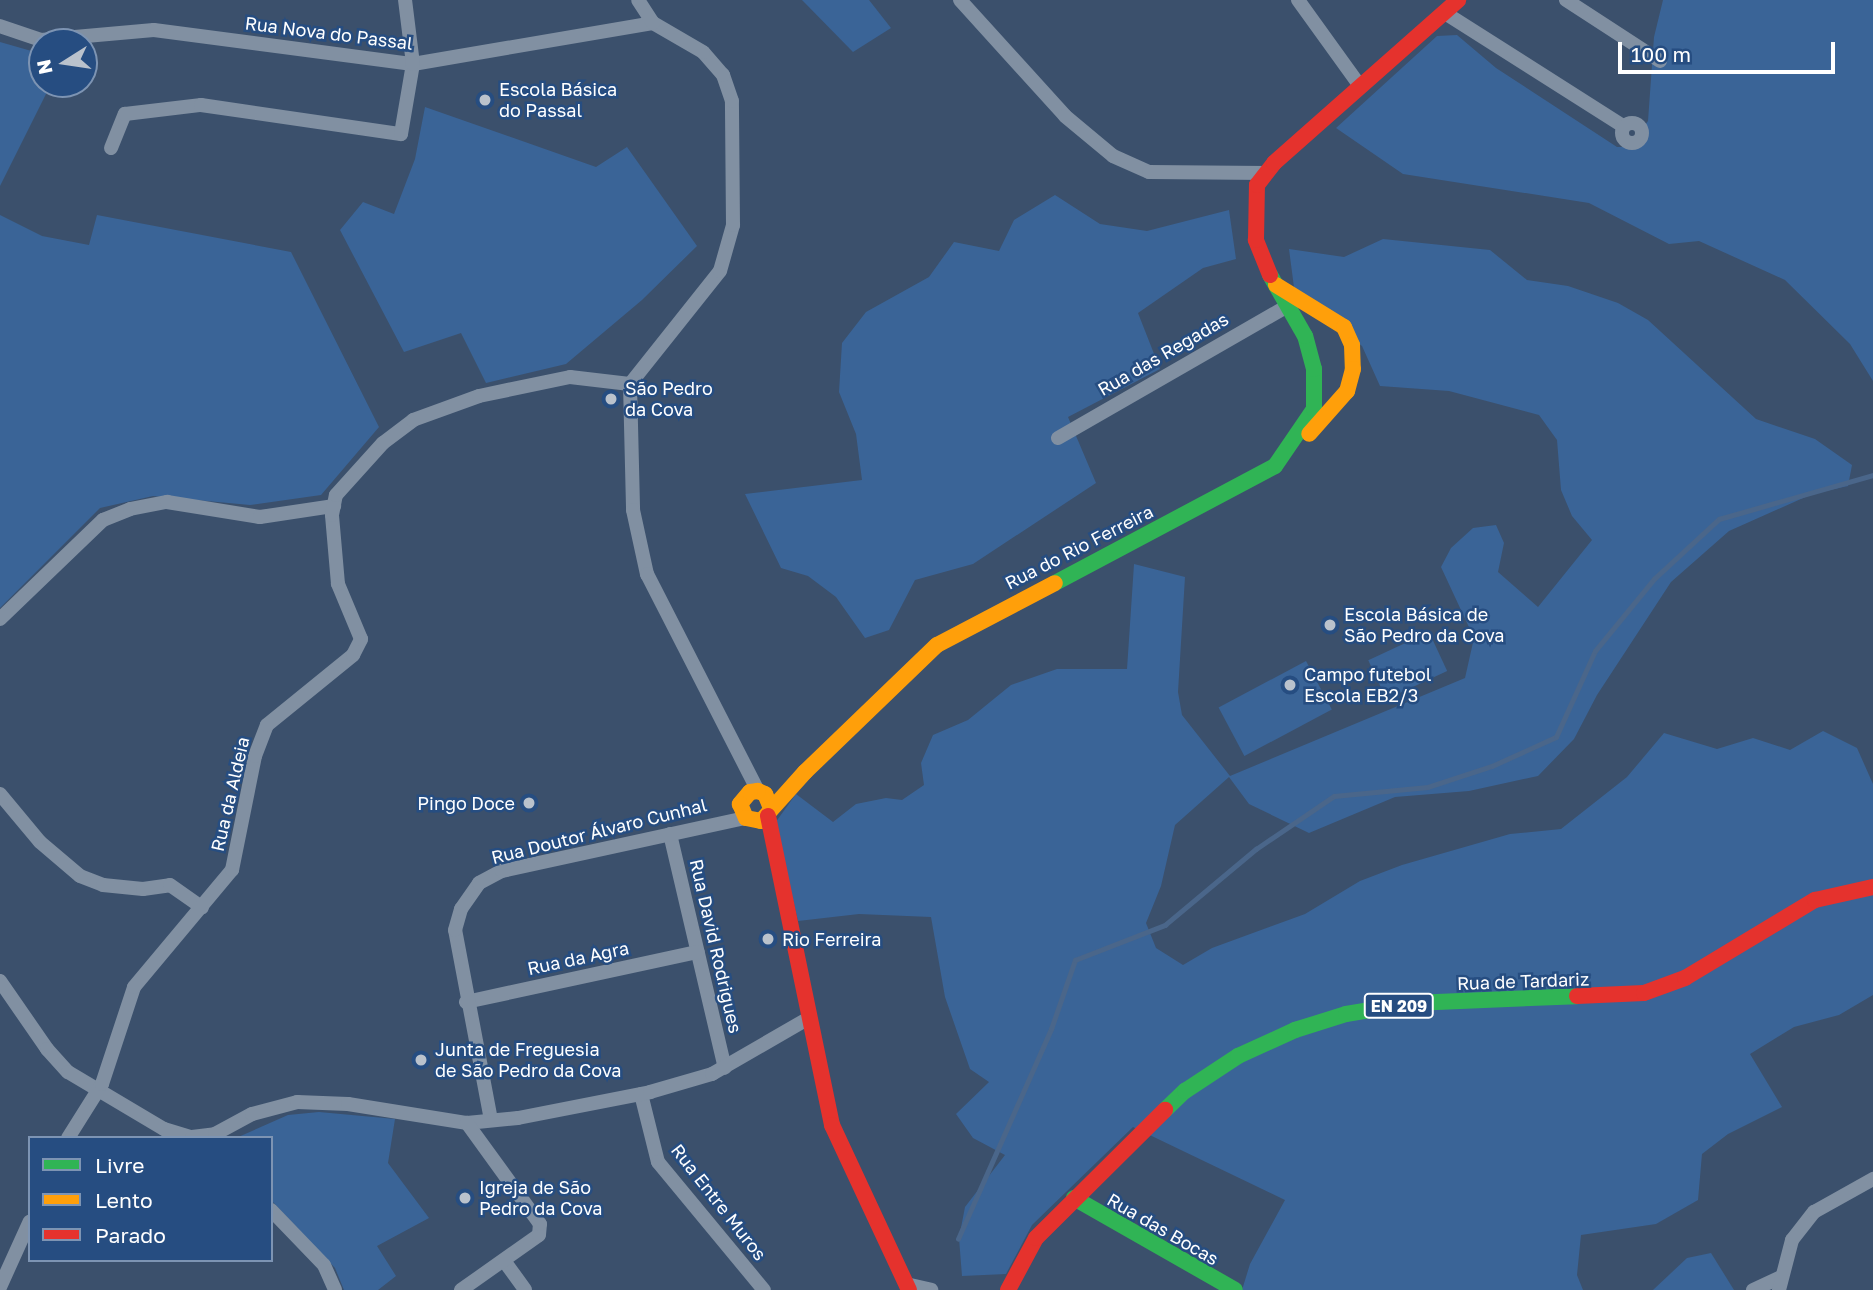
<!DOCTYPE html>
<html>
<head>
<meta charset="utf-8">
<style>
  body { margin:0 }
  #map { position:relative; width:1873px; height:1290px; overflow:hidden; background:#3b506c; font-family:"Golos Text",sans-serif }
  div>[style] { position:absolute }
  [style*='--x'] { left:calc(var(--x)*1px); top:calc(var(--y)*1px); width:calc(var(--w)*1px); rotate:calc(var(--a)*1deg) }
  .green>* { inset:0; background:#3a6497; transform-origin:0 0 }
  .stream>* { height:4.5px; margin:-2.25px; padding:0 2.25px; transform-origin:2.25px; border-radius:2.25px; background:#4a668a }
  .street>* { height:14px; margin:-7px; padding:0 7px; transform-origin:7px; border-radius:7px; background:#8190a2 }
  .street>.ring { margin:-7px; padding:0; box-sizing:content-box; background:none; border:14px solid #8190a2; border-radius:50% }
  .fast>* { height:16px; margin:-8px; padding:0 8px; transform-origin:8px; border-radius:8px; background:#30b455 }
  .slow>* { height:16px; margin:-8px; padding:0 8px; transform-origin:8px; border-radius:8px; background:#ff9f0a }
  .jam>* { height:16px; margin:-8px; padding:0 8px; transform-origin:8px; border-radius:8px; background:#e5322d }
  .dots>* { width:19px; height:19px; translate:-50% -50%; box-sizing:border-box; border:4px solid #264d81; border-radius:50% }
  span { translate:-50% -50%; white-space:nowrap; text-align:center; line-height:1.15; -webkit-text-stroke:5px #264d81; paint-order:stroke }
  .shield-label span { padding:2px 5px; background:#264d81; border:2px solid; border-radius:5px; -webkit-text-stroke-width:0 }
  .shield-label { font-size:16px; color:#fff; font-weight:700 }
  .street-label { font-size:18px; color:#fff }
  .poi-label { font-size:18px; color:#fff }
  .left { translate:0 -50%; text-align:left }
  .right { translate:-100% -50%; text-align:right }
  .legend { position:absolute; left:28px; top:1136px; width:245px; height:126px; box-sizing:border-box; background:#264d81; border:2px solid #7d94b3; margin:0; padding:9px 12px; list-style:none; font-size:21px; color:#fff }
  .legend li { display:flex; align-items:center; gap:14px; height:35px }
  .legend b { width:35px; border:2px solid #7d94b3 }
  .north { position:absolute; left:28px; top:28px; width:70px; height:70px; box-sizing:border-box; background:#264d81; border:2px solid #7d94b3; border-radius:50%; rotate:258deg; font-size:19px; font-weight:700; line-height:28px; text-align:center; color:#fff }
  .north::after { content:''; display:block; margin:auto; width:24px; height:32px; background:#bac2cc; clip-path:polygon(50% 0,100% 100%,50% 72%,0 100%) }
  .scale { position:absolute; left:1618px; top:42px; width:217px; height:32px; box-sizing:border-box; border:4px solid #fff; border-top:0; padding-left:9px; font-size:21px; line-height:24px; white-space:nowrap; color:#fff; -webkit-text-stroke:5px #264d81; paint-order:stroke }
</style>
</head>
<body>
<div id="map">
  <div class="green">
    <div style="clip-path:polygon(802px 0,869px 0,891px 28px,853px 52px)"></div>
    <div style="clip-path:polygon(1663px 0,1873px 0,1873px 381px,1850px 344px,1785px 280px,1699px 241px,1669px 244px,1589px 203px,1403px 174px,1336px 128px,1437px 36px,1457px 35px,1496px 68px,1617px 147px,1629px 147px,1648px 121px,1654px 37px)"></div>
    <div style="clip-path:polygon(0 42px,42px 54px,42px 84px,51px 84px,0 186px)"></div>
    <div style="clip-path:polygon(425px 107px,596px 167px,627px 147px,697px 246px,642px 300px,566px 364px,486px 383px,461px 333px,404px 352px,340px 230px,363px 202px,394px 214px,415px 159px)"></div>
    <div style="clip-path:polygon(1055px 195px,1100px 224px,1147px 231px,1229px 210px,1236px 259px,1203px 268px,1138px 313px,1160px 369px,1068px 417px,1096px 483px,973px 564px,915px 580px,889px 630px,865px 638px,836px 597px,808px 576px,781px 568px,745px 494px,862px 480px,856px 434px,839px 392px,842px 343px,866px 312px,929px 277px,954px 242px,999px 251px,1014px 220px)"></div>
    <div style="clip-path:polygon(0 215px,42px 236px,89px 245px,97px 215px,291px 252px,379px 427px,321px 495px,250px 505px,153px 496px,100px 508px,0 608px)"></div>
    <div style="clip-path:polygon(1383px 239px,1490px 250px,1527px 280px,1568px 286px,1618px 303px,1648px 320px,1756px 419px,1815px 439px,1852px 465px,1848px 486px,1812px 494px,1729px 531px,1671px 582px,1597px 695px,1574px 739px,1538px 776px,1469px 791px,1395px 797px,1309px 833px,1249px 804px,1229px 777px,1175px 825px,1161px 886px,1146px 923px,1156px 948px,1183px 965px,1212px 948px,1305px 914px,1360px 881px,1402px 865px,1510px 834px,1561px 829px,1627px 777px,1664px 733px,1717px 749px,1753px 738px,1790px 750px,1823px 731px,1857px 748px,1873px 784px,1873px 995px,1839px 1015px,1794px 1027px,1750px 1054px,1782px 1107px,1728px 1134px,1702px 1154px,1698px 1200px,1656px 1224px,1581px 1235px,1577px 1275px,1583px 1290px,1242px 1290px,1250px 1264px,1285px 1200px,1133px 1127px,1032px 1225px,1006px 1274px,962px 1276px,959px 1238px,965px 1207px,1005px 1155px,973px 1138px,956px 1114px,989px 1082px,970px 1069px,945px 997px,931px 917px,859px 914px,798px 921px,775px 823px,796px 794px,833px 822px,856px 804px,886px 798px,902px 800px,924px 785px,921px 763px,933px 735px,968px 720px,1011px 685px,1057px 669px,1127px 669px,1134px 564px,1185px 577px,1178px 692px,1182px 715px,1230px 776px,1465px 678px,1474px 638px,1441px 567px,1451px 548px,1473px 528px,1496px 525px,1504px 543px,1498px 572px,1538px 607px,1592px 540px,1572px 516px,1561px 490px,1557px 440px,1539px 415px,1449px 391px,1380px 386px,1362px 346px,1295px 295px,1289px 249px,1344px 257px)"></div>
    <div style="left:1429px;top:632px;width:43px;height:67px;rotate:65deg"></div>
    <div style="left:1306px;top:661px;width:55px;height:99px;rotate:62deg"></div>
    <div style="clip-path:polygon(319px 1112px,395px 1119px,388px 1163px,429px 1218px,377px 1246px,396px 1276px,378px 1290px,344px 1290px,335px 1268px,271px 1200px,271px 1138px,236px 1138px,288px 1115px)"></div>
    <div style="clip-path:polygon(1711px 1253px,1734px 1290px,1653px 1290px,1687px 1258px)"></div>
  </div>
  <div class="stream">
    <div style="--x:958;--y:1239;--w:230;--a:-66.1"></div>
    <div style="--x:1051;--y:1029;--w:73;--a:-70.8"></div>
    <div style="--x:1075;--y:960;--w:97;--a:-21.3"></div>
    <div style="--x:1165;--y:925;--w:119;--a:-39.9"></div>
    <div style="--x:1256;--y:849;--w:94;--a:-34.2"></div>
    <div style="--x:1334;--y:796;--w:94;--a:-5.5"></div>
    <div style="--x:1428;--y:787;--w:67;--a:-18.2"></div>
    <div style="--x:1492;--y:766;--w:70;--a:-24.4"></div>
    <div style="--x:1556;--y:737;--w:94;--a:-65.6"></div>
    <div style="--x:1595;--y:651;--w:93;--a:-50.7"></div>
    <div style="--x:1654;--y:579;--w:88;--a:-42.7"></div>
    <div style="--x:1719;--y:519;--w:160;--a:-15.9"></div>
  </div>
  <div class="street">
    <div style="--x:960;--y:0;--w:156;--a:47.8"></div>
    <div style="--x:1065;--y:116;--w:62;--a:39.8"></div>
    <div style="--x:1113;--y:156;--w:39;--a:24"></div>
    <div style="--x:1149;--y:172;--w:117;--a:0.5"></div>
    <div style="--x:1298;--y:0;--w:106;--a:54.2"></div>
    <div style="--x:1566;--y:0;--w:112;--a:33"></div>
    <div style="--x:1445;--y:13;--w:211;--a:32.4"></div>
    <div style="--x:0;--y:26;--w:43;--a:18.9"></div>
    <div style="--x:41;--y:40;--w:113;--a:-5.1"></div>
    <div style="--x:154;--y:30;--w:261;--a:7.5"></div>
    <div style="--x:413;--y:64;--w:243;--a:-9.7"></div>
    <div class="ring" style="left:1622px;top:123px;width:6px;height:6px"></div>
    <div style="--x:111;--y:148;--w:37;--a:-68"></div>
    <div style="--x:125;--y:114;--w:77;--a:-6.8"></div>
    <div style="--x:201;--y:105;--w:202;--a:8.3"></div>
    <div style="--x:401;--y:134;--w:71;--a:-80.3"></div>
    <div style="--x:413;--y:64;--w:64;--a:-97.1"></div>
    <div style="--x:630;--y:384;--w:144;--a:-51.5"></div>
    <div style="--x:720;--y:271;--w:48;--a:-74.2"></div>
    <div style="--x:733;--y:225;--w:124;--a:-90.5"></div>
    <div style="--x:732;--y:101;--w:28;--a:-109"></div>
    <div style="--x:723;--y:75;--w:30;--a:-131"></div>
    <div style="--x:703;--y:52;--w:58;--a:-149.9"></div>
    <div style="--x:653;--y:23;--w:27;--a:-123"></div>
    <div style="--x:630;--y:384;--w:126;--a:88.6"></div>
    <div style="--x:633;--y:510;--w:66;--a:77.7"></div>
    <div style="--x:647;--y:574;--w:244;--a:62.9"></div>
    <div style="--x:1058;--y:438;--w:265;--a:-29.9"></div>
    <div style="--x:0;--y:619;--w:143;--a:-43.9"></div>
    <div style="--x:103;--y:520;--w:29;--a:-22"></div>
    <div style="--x:130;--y:509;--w:38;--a:-11"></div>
    <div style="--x:167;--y:502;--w:94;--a:9.2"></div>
    <div style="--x:260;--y:517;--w:75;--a:-8.5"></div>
    <div style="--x:0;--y:794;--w:62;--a:50.2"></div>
    <div style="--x:40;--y:842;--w:52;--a:40.4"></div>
    <div style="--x:80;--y:876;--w:25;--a:21"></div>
    <div style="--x:103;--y:885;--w:40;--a:5.7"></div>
    <div style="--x:143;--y:889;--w:27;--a:-8"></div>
    <div style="--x:170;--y:885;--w:39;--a:35"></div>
    <div style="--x:670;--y:834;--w:240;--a:76.8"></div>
    <div style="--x:0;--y:981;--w:83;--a:55.3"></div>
    <div style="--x:47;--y:1049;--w:31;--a:48"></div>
    <div style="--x:68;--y:1072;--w:112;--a:30.7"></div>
    <div style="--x:164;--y:1129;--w:30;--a:17"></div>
    <div style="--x:466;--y:1002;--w:237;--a:-12.2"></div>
    <div style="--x:641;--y:1094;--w:70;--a:76"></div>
    <div style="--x:658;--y:1162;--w:166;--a:50.4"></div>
    <div style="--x:491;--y:1120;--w:193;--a:-100.7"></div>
    <div style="--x:455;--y:930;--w:22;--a:-74"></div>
    <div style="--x:461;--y:909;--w:32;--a:-55"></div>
    <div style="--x:479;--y:883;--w:26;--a:-28"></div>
    <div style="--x:502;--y:871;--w:250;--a:-12.3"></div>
    <div style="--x:192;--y:1137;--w:23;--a:-7"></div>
    <div style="--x:215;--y:1134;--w:42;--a:-28.4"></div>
    <div style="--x:252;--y:1114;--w:47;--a:-14.9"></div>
    <div style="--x:297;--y:1102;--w:51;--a:2.2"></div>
    <div style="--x:348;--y:1104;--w:121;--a:9.1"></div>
    <div style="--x:467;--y:1123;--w:51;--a:-5.6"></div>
    <div style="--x:518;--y:1118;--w:135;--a:-11.1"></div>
    <div style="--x:650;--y:1092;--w:65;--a:-16.2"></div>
    <div style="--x:712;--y:1074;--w:112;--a:-30"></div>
    <div style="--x:68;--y:1138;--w:64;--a:-57.8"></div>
    <div style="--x:102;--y:1084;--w:102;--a:-71.7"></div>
    <div style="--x:134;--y:987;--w:153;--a:-50.1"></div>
    <div style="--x:232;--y:870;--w:116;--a:-78.6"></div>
    <div style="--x:255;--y:756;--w:33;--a:-69"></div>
    <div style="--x:267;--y:725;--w:111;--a:-39.1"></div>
    <div style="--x:353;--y:655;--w:18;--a:-63"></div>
    <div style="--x:361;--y:639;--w:60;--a:-112.7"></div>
    <div style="--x:338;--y:584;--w:69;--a:-95"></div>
    <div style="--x:332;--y:515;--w:20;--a:-79"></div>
    <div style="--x:336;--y:495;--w:70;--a:-47.9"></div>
    <div style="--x:383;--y:443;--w:38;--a:-37"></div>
    <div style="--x:413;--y:420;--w:70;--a:-20"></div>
    <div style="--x:479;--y:396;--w:93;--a:-11.8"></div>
    <div style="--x:570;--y:377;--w:60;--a:6.7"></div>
    <div style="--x:271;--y:1210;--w:76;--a:46.1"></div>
    <div style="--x:324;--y:1265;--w:27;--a:66"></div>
    <div style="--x:505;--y:1262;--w:34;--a:54"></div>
    <div style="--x:906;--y:1284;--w:26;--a:13"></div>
    <div style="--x:0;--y:1287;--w:72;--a:-65.6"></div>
    <div style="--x:461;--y:1290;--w:95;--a:-35.2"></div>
    <div style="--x:539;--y:1235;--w:11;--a:-85"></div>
    <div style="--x:540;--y:1224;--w:125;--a:-125.9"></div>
    <div style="--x:1753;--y:1290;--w:29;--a:-25"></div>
    <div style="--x:1779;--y:1290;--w:52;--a:-75.4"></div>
    <div style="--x:1792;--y:1240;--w:36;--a:-52"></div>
    <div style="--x:1814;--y:1212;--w:68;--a:-29.2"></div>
  </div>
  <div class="fast">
    <div style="--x:1055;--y:583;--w:249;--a:-28"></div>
    <div style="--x:1275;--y:466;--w:69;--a:-55.6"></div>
    <div style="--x:1314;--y:409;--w:40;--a:-90"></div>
    <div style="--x:1314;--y:369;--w:34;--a:-105"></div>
    <div style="--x:1305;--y:336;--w:70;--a:-119.8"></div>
    <div style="--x:1165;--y:1110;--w:28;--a:-44"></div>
    <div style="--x:1185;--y:1091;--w:64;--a:-33.4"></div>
    <div style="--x:1238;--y:1056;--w:63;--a:-24.5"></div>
    <div style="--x:1295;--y:1030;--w:53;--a:-17.4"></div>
    <div style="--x:1346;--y:1014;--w:68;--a:-9.3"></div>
    <div style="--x:1413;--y:1003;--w:164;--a:-2.4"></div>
    <div style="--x:1074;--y:1198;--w:185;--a:29.7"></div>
  </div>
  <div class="slow">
    <div style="--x:1276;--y:285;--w:80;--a:31.7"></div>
    <div style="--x:1344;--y:327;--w:20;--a:66"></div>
    <div style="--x:1352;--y:345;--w:24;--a:88"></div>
    <div style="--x:1353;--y:369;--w:23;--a:105"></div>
    <div style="--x:1347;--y:391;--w:57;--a:131.5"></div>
    <div style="--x:771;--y:808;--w:15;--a:-113"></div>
    <div style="--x:765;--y:794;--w:8;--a:-157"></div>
    <div style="--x:758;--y:791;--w:8;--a:173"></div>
    <div style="--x:750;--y:792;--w:16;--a:130"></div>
    <div style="--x:740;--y:804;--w:15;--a:67"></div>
    <div style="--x:746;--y:818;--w:15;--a:11"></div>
    <div style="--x:761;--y:821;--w:66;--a:-48.1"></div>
    <div style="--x:805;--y:772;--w:183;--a:-43.9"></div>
    <div style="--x:937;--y:645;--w:133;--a:-27.7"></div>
  </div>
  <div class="jam">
    <div style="--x:1270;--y:275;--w:38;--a:-112"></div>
    <div style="--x:1256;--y:240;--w:55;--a:-89"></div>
    <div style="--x:1257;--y:185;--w:28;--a:-52"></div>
    <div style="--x:1274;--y:163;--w:246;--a:-41.5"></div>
    <div style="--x:768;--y:816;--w:316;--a:78.3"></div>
    <div style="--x:832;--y:1125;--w:182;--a:65"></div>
    <div style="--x:1577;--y:996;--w:67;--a:-2.6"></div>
    <div style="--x:1644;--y:993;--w:44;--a:-20.1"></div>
    <div style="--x:1685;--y:978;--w:152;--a:-31"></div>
    <div style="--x:1815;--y:900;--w:59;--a:-12.6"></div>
    <div style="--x:1008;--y:1290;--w:59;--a:-61.7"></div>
    <div style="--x:1036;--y:1238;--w:182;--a:-44.8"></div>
  </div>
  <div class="dots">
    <div style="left:485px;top:100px;background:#bac2cc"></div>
    <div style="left:611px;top:399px;background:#bac2cc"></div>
    <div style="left:1330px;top:625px;background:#bac2cc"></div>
    <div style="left:1290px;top:685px;background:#bac2cc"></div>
    <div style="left:529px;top:803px;background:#bac2cc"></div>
    <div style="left:768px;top:939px;background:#bac2cc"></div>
    <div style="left:421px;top:1060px;background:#bac2cc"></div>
    <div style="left:465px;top:1198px;background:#bac2cc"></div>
  </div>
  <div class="shield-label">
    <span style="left:1399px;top:1006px">EN 209</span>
  </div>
  <div class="street-label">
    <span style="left:329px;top:33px;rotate:7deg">Rua Nova do Passal</span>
    <span style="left:1163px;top:354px;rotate:-30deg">Rua das Regadas</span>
    <span style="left:1079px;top:547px;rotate:-27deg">Rua do Rio Ferreira</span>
    <span style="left:230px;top:794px;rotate:-77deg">Rua da Aldeia</span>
    <span style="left:599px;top:831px;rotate:-14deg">Rua Doutor Álvaro Cunhal</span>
    <span style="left:716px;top:946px;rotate:77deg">Rua David Rodrigues</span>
    <span style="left:578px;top:958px;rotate:-12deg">Rua da Agra</span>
    <span style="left:1523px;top:981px;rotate:-2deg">Rua de Tardariz</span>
    <span style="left:719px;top:1202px;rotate:52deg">Rua Entre Muros</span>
    <span style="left:1163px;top:1229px;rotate:30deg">Rua das Bocas</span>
  </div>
  <div class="poi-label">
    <span class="left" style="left:499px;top:100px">Escola Básica<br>do Passal</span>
    <span class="left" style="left:625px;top:399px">São Pedro<br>da Cova</span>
    <span class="left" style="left:1344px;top:625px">Escola Básica de<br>São Pedro da Cova</span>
    <span class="left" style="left:1304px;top:685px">Campo futebol<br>Escola EB2/3</span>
    <span class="right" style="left:515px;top:803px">Pingo Doce</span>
    <span class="left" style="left:782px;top:939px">Rio Ferreira</span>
    <span class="left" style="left:435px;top:1060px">Junta de Freguesia<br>de São Pedro da Cova</span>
    <span class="left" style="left:479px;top:1198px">Igreja de São<br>Pedro da Cova</span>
  </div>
  <ul class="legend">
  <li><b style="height:9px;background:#30b455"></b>Livre</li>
  <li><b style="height:9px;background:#ff9f0a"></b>Lento</li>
  <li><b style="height:9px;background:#e5322d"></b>Parado</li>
  </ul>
  <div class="north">N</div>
  <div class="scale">100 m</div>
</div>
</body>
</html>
